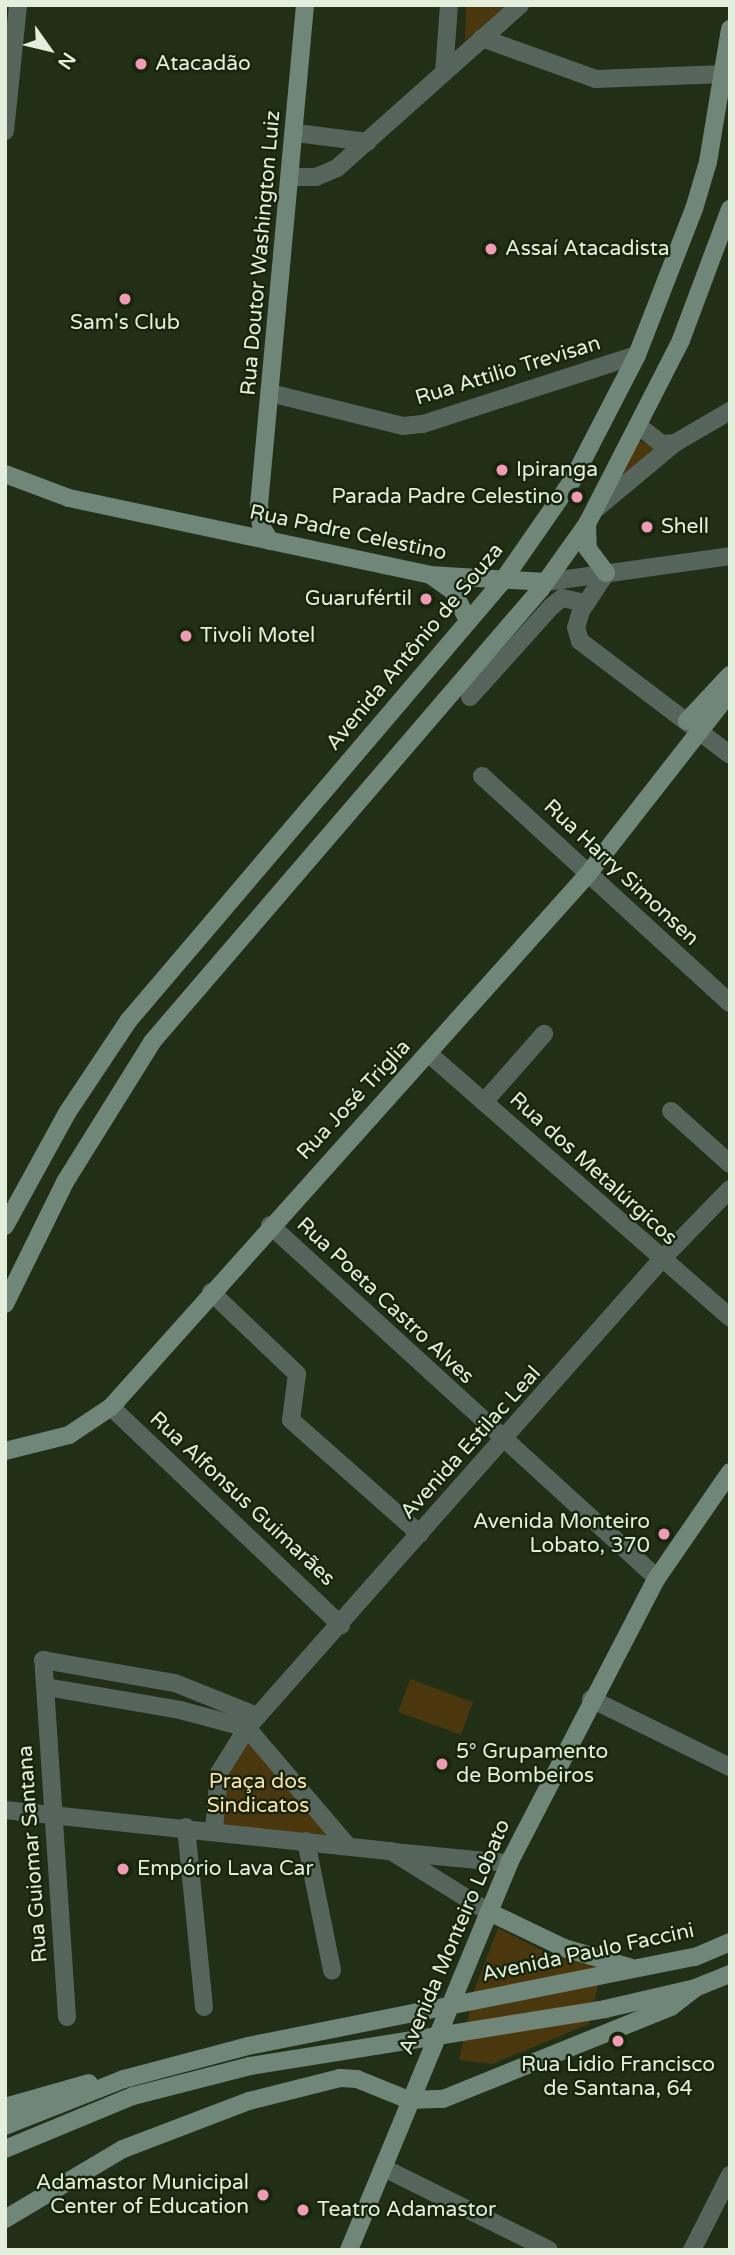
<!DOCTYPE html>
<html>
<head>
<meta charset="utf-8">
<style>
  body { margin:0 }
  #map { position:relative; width:735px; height:2255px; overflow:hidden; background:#202f15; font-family:"Varela Round",sans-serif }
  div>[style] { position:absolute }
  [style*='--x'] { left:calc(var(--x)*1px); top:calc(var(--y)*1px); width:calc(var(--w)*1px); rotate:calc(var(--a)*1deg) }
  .green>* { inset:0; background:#4b370d; transform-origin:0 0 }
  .street>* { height:18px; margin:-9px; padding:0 9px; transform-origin:9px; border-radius:9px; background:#56655c }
  .secondary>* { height:18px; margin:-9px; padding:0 9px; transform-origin:9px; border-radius:9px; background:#6f8678 }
  .dots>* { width:19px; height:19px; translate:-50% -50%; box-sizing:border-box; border:4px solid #16250b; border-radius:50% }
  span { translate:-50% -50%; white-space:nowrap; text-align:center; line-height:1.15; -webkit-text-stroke:5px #16250b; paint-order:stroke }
  .poi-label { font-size:21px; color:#e3eedd }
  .left { translate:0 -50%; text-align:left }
  .right { translate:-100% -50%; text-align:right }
  .street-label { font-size:21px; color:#e3eedd }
  .park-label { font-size:21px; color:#fddfac }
  .frame { position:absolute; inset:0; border:7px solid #e3eedd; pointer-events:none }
  .north { position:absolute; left:14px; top:14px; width:70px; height:70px; -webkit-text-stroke:5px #16250b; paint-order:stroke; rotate:124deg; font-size:19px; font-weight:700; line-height:28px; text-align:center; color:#e3eedd }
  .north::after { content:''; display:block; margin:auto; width:24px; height:32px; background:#e3eedd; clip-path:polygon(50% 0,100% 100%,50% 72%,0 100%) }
</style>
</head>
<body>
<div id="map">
  <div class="green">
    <div style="clip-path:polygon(466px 5px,506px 5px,465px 41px)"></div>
    <div style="clip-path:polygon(637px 440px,664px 450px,621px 477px)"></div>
    <div style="left:410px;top:1679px;width:67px;height:35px;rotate:20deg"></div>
    <div style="clip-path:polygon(252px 1734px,335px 1837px,219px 1824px,229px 1764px)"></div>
    <div style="clip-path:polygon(498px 1928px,551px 1955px,602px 1968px,589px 2024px,492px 2064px,459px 2060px,474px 1991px)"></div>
  </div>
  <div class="street">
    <div style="--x:482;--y:38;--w:121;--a:19.8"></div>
    <div style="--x:596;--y:79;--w:128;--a:-2.2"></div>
    <div style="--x:444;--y:73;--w:68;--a:-85.8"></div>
    <div style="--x:5;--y:131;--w:127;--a:-84.1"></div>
    <div style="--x:296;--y:133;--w:72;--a:7.2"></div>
    <div style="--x:292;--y:177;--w:24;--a:0"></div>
    <div style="--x:316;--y:177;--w:23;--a:-23"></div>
    <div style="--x:337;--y:168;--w:245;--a:-41.7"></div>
    <div style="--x:270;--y:393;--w:137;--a:13.9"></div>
    <div style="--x:403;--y:426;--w:20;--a:-6"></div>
    <div style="--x:423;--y:424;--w:225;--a:-17.9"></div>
    <div style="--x:640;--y:427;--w:28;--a:38"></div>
    <div style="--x:662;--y:444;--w:13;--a:-4"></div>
    <div style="--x:597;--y:508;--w:102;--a:-39.8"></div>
    <div style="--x:675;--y:443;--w:64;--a:-30.2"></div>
    <div style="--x:606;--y:573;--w:45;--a:123.3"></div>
    <div style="--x:581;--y:611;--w:17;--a:107"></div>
    <div style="--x:576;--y:627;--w:15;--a:74"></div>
    <div style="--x:580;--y:641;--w:188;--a:37.2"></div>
    <div style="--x:546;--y:582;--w:186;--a:-8"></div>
    <div style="--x:470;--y:697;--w:122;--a:-48"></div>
    <div style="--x:552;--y:606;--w:13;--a:-39"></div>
    <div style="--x:562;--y:598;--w:24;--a:12"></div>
    <div style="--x:482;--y:776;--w:336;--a:42.5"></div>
    <div style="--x:428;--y:1053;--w:401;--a:41.2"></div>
    <div style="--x:484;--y:1102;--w:91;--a:-48.6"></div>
    <div style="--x:671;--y:1111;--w:79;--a:41.9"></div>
    <div style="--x:270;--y:1225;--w:524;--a:42.37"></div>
    <div style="--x:211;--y:1292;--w:119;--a:43.6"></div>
    <div style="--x:297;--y:1374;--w:46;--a:97.4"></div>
    <div style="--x:291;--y:1420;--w:172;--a:41.5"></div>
    <div style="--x:111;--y:1407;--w:317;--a:43.5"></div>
    <div style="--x:46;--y:1687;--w:136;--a:9.7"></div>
    <div style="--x:180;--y:1710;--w:69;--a:15"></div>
    <div style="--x:591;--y:1699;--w:155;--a:26.1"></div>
    <div style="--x:247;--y:1728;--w:154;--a:49.5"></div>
    <div style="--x:5;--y:1810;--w:388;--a:6.1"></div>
    <div style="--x:391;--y:1851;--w:115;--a:31.9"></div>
    <div style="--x:186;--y:1827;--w:181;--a:84.3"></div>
    <div style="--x:214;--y:1830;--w:57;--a:-85"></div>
    <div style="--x:219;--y:1773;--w:53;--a:-58.1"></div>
    <div style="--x:247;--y:1728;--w:625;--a:-48.5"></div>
    <div style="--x:661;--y:1260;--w:99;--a:-45.8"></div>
    <div style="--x:306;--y:1841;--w:132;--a:78.6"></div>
    <div style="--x:394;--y:1852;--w:116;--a:5.5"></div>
    <div style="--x:67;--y:2017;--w:358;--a:-93.8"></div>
    <div style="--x:43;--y:1660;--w:134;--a:9.9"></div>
    <div style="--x:175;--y:1683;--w:88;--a:21.9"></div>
    <div style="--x:384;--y:2168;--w:184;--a:26.4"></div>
    <div style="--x:692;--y:2250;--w:84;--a:-63.1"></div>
  </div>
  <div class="secondary">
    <div style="--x:5;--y:474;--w:68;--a:20.6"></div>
    <div style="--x:69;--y:498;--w:369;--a:12"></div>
    <div style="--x:430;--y:575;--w:116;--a:3.5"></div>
    <div style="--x:587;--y:524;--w:25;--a:88"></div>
    <div style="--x:588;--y:549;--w:30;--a:53"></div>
    <div style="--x:270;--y:541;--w:17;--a:-121"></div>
    <div style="--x:261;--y:526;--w:21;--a:-95"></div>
    <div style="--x:259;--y:505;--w:502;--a:-84.74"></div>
    <div style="--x:433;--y:577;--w:24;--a:35"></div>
    <div style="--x:453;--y:591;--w:34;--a:63"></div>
    <div style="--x:687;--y:721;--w:63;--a:-46.9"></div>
    <div style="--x:5;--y:1226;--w:129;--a:-61.2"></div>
    <div style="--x:67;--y:1113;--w:112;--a:-56.3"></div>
    <div style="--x:129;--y:1020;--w:574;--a:-49.59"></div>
    <div style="--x:501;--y:583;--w:124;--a:-55.2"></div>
    <div style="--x:572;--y:481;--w:142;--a:-62.7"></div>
    <div style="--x:637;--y:355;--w:157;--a:-68.7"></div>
    <div style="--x:694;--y:209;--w:49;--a:-73.4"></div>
    <div style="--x:708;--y:162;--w:135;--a:-80.6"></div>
    <div style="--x:5;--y:1304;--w:136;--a:-63.8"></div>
    <div style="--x:65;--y:1182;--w:165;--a:-58.1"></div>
    <div style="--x:152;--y:1042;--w:596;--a:-49.36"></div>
    <div style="--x:540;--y:590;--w:81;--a:-54.5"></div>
    <div style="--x:587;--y:524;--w:207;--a:-62.9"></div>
    <div style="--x:681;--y:340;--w:140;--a:-69.5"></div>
    <div style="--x:5;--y:1451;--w:66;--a:-14"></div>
    <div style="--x:69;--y:1435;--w:50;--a:-33.7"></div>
    <div style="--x:111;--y:1407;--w:715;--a:-48.17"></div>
    <div style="--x:588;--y:874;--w:231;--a:-52"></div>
    <div style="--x:489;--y:1912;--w:83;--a:25.6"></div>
    <div style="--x:564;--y:1948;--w:68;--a:16.3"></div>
    <div style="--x:5;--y:2107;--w:87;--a:-15.9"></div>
    <div style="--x:5;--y:2126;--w:128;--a:-21.6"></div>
    <div style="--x:124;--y:2079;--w:128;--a:-14.9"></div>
    <div style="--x:248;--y:2046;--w:456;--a:-11.3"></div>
    <div style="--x:695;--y:1957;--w:38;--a:-23"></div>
    <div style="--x:5;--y:2149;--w:139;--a:-22.5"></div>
    <div style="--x:133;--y:2096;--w:121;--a:-14.4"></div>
    <div style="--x:250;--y:2066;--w:360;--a:-9.1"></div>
    <div style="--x:605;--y:2009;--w:92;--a:-13.1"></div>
    <div style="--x:695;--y:1988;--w:38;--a:-22"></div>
    <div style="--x:5;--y:2219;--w:137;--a:-30.7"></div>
    <div style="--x:123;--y:2149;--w:135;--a:-20.9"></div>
    <div style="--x:249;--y:2101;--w:94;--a:-14.2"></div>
    <div style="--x:340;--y:2078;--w:17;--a:3"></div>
    <div style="--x:357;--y:2079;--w:56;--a:22"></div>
    <div style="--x:409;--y:2100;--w:34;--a:-2"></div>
    <div style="--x:443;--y:2099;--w:246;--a:-22"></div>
    <div style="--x:671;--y:2007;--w:31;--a:-38"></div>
    <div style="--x:349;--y:2250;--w:419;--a:-67.5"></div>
    <div style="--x:509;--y:1863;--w:321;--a:-62.6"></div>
    <div style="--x:657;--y:1578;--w:129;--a:-55.4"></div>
  </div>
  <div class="dots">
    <div style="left:141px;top:64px;background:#f19ab3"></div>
    <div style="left:491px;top:249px;background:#f19ab3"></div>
    <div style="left:125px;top:299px;background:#f19ab3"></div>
    <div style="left:502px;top:470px;background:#f19ab3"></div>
    <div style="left:577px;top:497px;background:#f19ab3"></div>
    <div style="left:647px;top:527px;background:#f19ab3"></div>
    <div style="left:426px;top:599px;background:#f19ab3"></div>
    <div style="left:186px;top:636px;background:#f19ab3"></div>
    <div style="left:664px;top:1534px;background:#f19ab3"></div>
    <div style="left:442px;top:1764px;background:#f19ab3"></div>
    <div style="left:123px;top:1869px;background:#f19ab3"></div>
    <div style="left:618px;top:2041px;background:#f19ab3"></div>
    <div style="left:263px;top:2195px;background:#f19ab3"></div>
    <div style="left:303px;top:2210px;background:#f19ab3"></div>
  </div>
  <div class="poi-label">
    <span class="left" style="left:155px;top:64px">Atacadão</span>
    <span class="left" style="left:505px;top:249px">Assaí Atacadista</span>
    <span style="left:125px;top:323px">Sam's Club</span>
    <span class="left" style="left:516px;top:470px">Ipiranga</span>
    <span class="right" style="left:563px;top:497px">Parada Padre Celestino</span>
    <span class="left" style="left:661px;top:527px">Shell</span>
    <span class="right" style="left:412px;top:599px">Guarufértil</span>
    <span class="left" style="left:200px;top:636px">Tivoli Motel</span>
    <span class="right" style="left:650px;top:1534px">Avenida Monteiro<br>Lobato, 370</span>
    <span class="left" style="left:456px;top:1764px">5° Grupamento<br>de Bombeiros</span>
    <span class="left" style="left:137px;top:1869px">Empório Lava Car</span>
    <span style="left:618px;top:2077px">Rua Lidio Francisco<br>de Santana, 64</span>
    <span class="right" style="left:249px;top:2195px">Adamastor Municipal<br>Center of Education</span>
    <span class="left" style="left:317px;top:2210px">Teatro Adamastor</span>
  </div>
  <div class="street-label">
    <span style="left:261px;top:253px;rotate:-85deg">Rua Doutor Washington Luiz</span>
    <span style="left:508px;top:371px;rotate:-17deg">Rua Attilio Trevisan</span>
    <span style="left:348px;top:533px;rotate:12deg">Rua Padre Celestino</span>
    <span style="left:415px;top:647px;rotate:-50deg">Avenida Antônio de Souza</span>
    <span style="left:621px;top:873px;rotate:43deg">Rua Harry Simonsen</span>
    <span style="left:354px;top:1100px;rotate:-47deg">Rua José Triglia</span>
    <span style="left:593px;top:1169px;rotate:42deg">Rua dos Metalúrgicos</span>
    <span style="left:385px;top:1301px;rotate:43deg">Rua Poeta Castro Alves</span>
    <span style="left:471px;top:1443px;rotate:-48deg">Avenida Estilac Leal</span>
    <span style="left:242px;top:1499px;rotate:43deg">Rua Alfonsus Guimarães</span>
    <span style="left:33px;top:1854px;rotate:-94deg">Rua Guiomar Santana</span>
    <span style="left:455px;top:1937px;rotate:-67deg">Avenida Monteiro Lobato</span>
    <span style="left:588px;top:1953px;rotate:-12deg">Avenida Paulo Faccini</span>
  </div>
  <div class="park-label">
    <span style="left:258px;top:1794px">Praça dos<br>Sindicatos</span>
  </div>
  <div class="frame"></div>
  <div class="north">N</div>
</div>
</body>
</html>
